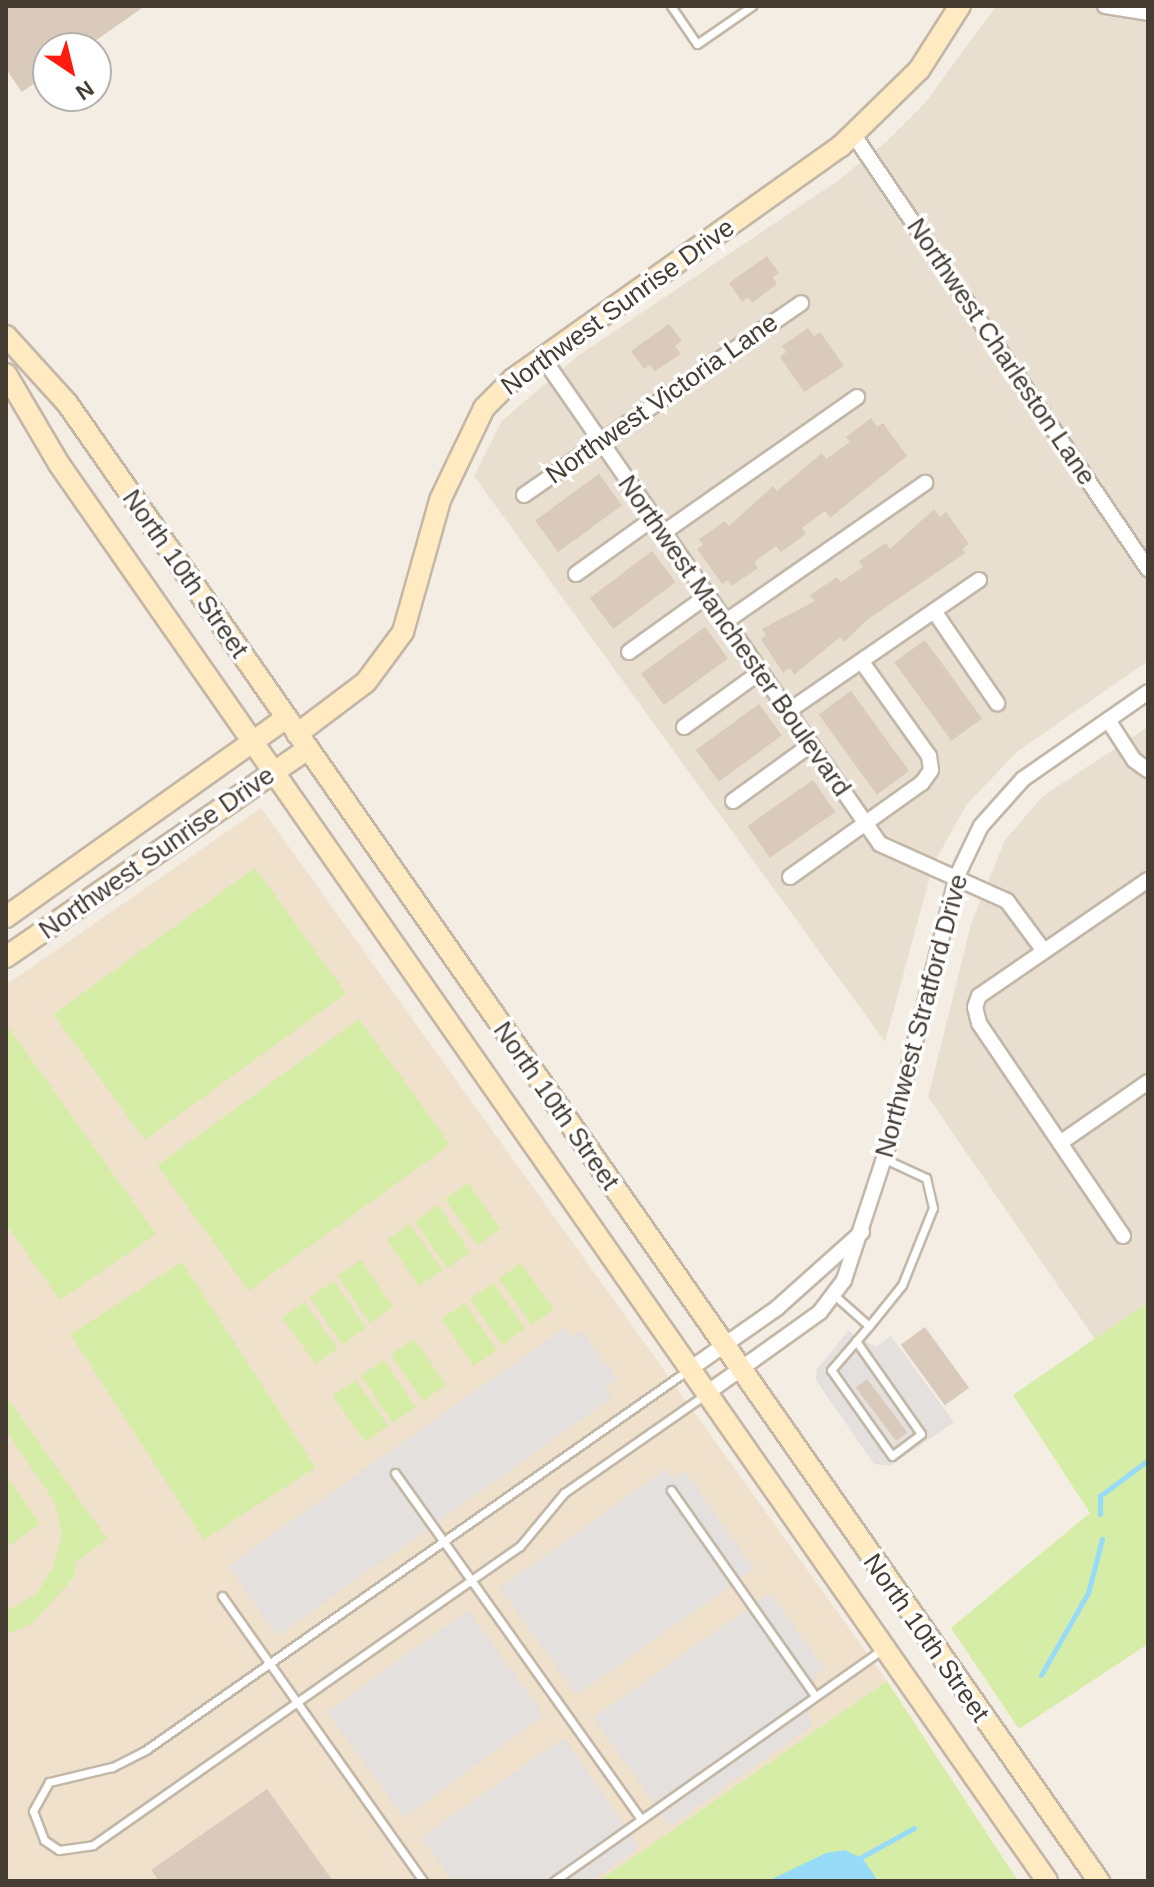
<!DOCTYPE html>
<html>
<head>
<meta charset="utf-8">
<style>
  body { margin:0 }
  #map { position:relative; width:1154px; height:1887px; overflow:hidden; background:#f4ede3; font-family:Arial,sans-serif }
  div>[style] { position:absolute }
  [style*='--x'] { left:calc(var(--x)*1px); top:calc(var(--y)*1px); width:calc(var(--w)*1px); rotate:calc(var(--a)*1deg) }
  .residential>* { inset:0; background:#e8dfd1 }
  .education>* { inset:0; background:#efe1cb }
  .green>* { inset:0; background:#d5eda7; transform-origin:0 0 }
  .parking>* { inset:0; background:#e4e0dd; transform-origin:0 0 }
  .water>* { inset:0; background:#98dbf8 }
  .stream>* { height:5px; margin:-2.5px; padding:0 2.5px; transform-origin:2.5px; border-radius:2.5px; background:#98dbf8 }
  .building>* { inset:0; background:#dacabb; transform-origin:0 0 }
  .roads { filter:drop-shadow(2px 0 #c3b7a8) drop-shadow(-2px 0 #c3b7a8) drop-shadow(0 2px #c3b7a8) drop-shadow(0 -2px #c3b7a8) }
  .lane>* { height:7px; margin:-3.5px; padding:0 3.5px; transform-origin:3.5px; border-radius:3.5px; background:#fff }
  .street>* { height:14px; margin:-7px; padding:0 7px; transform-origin:7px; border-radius:7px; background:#fff }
  .secondary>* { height:20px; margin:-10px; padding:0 10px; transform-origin:10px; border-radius:10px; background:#ffeac2 }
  span { translate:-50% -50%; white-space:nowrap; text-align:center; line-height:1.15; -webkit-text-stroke:7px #fff; paint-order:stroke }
  .street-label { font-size:26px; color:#463d33 }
  .frame { position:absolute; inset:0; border:8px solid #463d33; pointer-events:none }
  .north { position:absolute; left:32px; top:32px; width:80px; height:80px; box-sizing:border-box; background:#fff; border:2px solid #b5b1ad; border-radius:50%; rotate:145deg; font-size:22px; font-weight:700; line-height:32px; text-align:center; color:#463d33 }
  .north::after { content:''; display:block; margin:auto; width:28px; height:36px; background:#ff1b0f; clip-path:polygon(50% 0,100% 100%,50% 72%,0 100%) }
</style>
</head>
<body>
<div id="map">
  <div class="residential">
    <div style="clip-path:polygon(996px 6px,1148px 6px,1148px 661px,1018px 751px,967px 804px,933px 865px,885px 1042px,474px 476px,502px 421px,579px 355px,836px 182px,887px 141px,925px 103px)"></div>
    <div style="clip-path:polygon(1148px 727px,1148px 1302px,1095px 1339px,928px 1097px,971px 924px,1005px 840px,1043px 796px)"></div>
  </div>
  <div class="education">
    <div style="clip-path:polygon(261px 808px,887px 1681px,599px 1881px,6px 1881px,6px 985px)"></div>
  </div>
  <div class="green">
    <div style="left:255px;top:868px;width:155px;height:249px;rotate:54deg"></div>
    <div style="left:359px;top:1019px;width:155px;height:249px;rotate:54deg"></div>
    <div style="clip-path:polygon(6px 1024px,156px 1234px,60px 1300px,6px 1224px)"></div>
    <div style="left:468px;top:1183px;width:56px;height:28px;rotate:55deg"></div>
    <div style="left:438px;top:1205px;width:57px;height:28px;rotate:56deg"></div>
    <div style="left:410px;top:1224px;width:56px;height:28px;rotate:55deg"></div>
    <div style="left:361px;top:1260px;width:57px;height:28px;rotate:56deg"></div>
    <div style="left:182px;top:1262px;width:245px;height:133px;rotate:57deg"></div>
    <div style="left:521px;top:1263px;width:57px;height:27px;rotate:55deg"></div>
    <div style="left:334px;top:1281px;width:57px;height:29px;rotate:56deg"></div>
    <div style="left:493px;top:1283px;width:56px;height:28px;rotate:55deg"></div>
    <div style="left:304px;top:1302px;width:57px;height:27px;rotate:54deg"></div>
    <div style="clip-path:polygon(1148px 1302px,1148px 1644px,1019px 1729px,951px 1628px,1090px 1513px,1013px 1395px)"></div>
    <div style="left:465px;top:1303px;width:57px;height:28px;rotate:56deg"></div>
    <div style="left:414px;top:1339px;width:56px;height:28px;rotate:55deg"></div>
    <div style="left:384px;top:1360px;width:57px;height:28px;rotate:56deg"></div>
    <div style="left:356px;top:1380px;width:56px;height:28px;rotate:55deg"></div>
    <div style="clip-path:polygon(6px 1396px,107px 1539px,76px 1562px,74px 1577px,32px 1624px,6px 1634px,6px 1611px,37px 1594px,53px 1567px,62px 1535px,54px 1501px,6px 1430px)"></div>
    <div style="clip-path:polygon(6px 1475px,40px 1524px,6px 1548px)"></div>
    <div style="clip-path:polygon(887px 1681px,1018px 1881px,599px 1881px)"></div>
  </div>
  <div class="parking">
    <div style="clip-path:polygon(564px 1328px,572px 1339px,582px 1331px,617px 1379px,605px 1388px,612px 1398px,277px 1636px,228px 1566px)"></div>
    <div style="clip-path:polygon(848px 1331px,876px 1347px,891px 1336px,954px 1422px,890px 1466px,874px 1464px,816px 1380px,817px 1369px)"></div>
    <div style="clip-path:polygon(666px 1469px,674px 1479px,685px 1471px,754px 1569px,576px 1695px,500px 1588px)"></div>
    <div style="clip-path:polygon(770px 1593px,824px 1668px,816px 1674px,808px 1715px,813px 1725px,670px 1826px,593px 1718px)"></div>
    <div style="left:468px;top:1610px;width:130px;height:174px;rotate:54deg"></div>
    <div style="clip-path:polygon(564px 1738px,640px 1847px,592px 1881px,452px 1881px,421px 1837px)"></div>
  </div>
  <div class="water">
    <div style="clip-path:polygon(845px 1850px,863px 1859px,878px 1881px,768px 1881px,826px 1853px)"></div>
  </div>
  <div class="stream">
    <div style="--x:1100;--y:1514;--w:18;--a:-90"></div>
    <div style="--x:1100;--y:1496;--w:60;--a:-36.9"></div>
    <div style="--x:1041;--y:1675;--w:95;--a:-60.2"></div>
    <div style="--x:1088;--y:1593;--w:56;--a:-75.5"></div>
    <div style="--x:856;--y:1860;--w:66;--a:-28.9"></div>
  </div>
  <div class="building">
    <div style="clip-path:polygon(6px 6px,145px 6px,85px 48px,48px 48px,48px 74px,22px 92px,6px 69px)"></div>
    <div style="clip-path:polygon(767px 256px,779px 273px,773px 277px,777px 284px,752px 303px,748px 297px,742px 302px,729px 283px)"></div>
    <div style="clip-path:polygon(669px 324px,682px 341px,675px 346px,681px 354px,655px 371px,650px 365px,644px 369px,631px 351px)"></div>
    <div style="clip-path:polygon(808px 328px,814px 336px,820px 332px,844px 366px,804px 392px,780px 357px,786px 352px,782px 346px)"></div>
    <div style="clip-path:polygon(871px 418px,877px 427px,883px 423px,907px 456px,830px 518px,825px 511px,802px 528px,806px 534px,781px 552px,776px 546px,754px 562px,758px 568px,732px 586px,728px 580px,722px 584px,697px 549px,703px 545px,699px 539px,725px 521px,729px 526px,773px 486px,777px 491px,822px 453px,826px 459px,850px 442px,846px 437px)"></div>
    <div style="left:599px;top:474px;width:39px;height:79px;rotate:54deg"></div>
    <div style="clip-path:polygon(934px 509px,940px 517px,946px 512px,969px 544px,962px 549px,965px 553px,867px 620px,844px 642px,840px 637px,794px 675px,790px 668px,783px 673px,761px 639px,766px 635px,762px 629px,815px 601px,810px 595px,837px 577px,841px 582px,863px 567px,859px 561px,886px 543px,890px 549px)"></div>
    <div style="left:652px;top:551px;width:39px;height:78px;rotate:53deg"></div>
    <div style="left:705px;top:627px;width:39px;height:79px;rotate:54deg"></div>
    <div style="left:925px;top:640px;width:97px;height:38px;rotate:54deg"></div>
    <div style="left:851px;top:691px;width:99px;height:40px;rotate:54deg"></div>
    <div style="left:759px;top:704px;width:39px;height:78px;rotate:54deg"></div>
    <div style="left:813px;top:780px;width:39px;height:80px;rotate:55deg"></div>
    <div style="left:925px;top:1327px;width:75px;height:30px;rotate:54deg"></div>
    <div style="left:867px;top:1379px;width:67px;height:14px;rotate:53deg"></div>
    <div style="clip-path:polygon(267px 1789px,333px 1881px,159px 1881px,151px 1870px)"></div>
  </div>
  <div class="roads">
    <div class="lane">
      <div style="--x:671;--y:6;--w:46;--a:55.6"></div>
      <div style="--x:697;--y:44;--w:67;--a:-34.6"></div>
      <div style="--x:833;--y:1294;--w:48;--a:41.6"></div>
      <div style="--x:869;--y:1326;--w:20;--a:131"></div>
      <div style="--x:856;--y:1341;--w:113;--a:55"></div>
      <div style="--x:921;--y:1434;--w:36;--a:143"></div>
      <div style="--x:892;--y:1456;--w:105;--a:-125.3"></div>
      <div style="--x:831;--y:1370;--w:38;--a:-49"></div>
      <div style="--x:869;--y:1326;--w:53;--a:-51.2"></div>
      <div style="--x:902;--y:1285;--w:83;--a:-68.1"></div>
      <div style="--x:933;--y:1208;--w:31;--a:-103"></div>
      <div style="--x:926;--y:1178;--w:45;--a:-155.1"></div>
      <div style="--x:688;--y:1370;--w:662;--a:144.97"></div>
      <div style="--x:146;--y:1750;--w:38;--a:153"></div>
      <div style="--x:112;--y:1767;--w:65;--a:166.6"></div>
      <div style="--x:49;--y:1782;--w:33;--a:119"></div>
      <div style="--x:33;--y:1811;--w:31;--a:69"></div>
      <div style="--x:44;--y:1840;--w:18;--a:34"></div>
      <div style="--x:59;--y:1850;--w:34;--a:-8"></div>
      <div style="--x:93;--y:1845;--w:521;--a:-35"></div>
      <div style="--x:520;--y:1546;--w:69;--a:-50.3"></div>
      <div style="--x:564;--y:1493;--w:173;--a:-34.9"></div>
      <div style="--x:395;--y:1473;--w:425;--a:54.6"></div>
      <div style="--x:671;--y:1490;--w:251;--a:55"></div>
      <div style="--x:222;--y:1596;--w:349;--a:54.8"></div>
      <div style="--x:554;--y:1881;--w:403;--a:-35.2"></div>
    </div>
    <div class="street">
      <div style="--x:1105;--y:6;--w:44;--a:9.2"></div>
      <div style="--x:853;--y:134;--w:526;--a:55.86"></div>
      <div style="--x:543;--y:358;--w:591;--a:55.26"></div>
      <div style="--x:880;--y:844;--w:139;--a:24.2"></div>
      <div style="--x:1007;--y:901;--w:62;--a:53.5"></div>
      <div style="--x:524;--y:495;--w:337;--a:-34.7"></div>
      <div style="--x:663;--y:533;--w:237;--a:-35"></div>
      <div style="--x:576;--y:574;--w:96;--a:-35.7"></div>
      <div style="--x:934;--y:611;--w:112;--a:55.6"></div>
      <div style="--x:725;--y:622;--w:244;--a:-34.8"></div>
      <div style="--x:629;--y:652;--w:96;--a:-35.7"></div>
      <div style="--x:787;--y:712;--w:233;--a:-34.5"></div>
      <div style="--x:1108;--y:720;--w:48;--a:57"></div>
      <div style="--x:1134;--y:760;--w:17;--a:36"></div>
      <div style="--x:684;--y:727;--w:92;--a:-35.8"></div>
      <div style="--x:733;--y:801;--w:94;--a:-35.9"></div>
      <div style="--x:790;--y:877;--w:162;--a:-35.5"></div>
      <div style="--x:922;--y:783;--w:16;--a:-55"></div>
      <div style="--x:931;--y:770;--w:14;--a:-98"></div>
      <div style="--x:929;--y:756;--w:115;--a:-125.5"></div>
      <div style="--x:1060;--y:1143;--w:107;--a:-34.7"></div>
      <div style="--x:1123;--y:1236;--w:257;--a:-124.1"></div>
      <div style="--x:979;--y:1023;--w:16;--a:-104"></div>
      <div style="--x:975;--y:1007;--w:12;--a:-70"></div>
      <div style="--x:979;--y:996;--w:205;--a:-34.5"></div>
      <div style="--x:690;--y:1369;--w:106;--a:-35"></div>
      <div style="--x:777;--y:1308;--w:114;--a:-41.8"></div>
      <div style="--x:707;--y:1393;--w:139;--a:-35.6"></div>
      <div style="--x:820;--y:1312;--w:40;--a:-53"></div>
      <div style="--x:844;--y:1280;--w:151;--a:-71.8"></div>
      <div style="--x:891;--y:1137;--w:269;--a:-75.8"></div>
      <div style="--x:957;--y:876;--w:55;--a:-64.4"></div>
      <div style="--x:981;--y:826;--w:63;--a:-48.2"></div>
      <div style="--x:1023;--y:779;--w:152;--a:-34.8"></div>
    </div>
    <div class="secondary">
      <div style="--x:6;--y:336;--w:91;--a:47.7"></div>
      <div style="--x:67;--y:403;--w:1803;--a:55.08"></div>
      <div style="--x:6;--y:374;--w:104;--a:59.5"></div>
      <div style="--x:59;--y:464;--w:1727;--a:55.11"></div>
      <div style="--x:297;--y:734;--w:86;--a:-37"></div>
      <div style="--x:366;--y:682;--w:62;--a:-53.5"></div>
      <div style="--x:403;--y:632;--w:137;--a:-74.3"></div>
      <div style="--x:440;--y:500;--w:102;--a:-64.4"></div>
      <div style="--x:484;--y:408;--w:41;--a:-45"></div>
      <div style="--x:513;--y:379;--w:401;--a:-35.4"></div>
      <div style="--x:840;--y:147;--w:110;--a:-44.3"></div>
      <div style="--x:919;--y:70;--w:76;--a:-57.4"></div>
      <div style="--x:6;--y:917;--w:344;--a:-35.4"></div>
      <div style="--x:6;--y:957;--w:366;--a:-34.6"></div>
    </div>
  </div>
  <div class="street-label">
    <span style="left:618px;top:307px;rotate:-36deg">Northwest Sunrise Drive</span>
    <span style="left:1001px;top:352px;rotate:56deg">Northwest Charleston Lane</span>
    <span style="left:662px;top:399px;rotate:-35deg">Northwest Victoria Lane</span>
    <span style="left:185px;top:574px;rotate:55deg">North 10th Street</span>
    <span style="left:734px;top:636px;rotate:55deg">Northwest Manchester Boulevard</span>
    <span style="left:157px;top:853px;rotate:-35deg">Northwest Sunrise Drive</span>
    <span style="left:922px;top:1016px;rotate:-75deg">Northwest Stratford Drive</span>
    <span style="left:556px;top:1106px;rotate:55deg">North 10th Street</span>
    <span style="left:926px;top:1638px;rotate:55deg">North 10th Street</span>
  </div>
  <div class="frame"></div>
  <div class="north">N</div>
</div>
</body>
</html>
